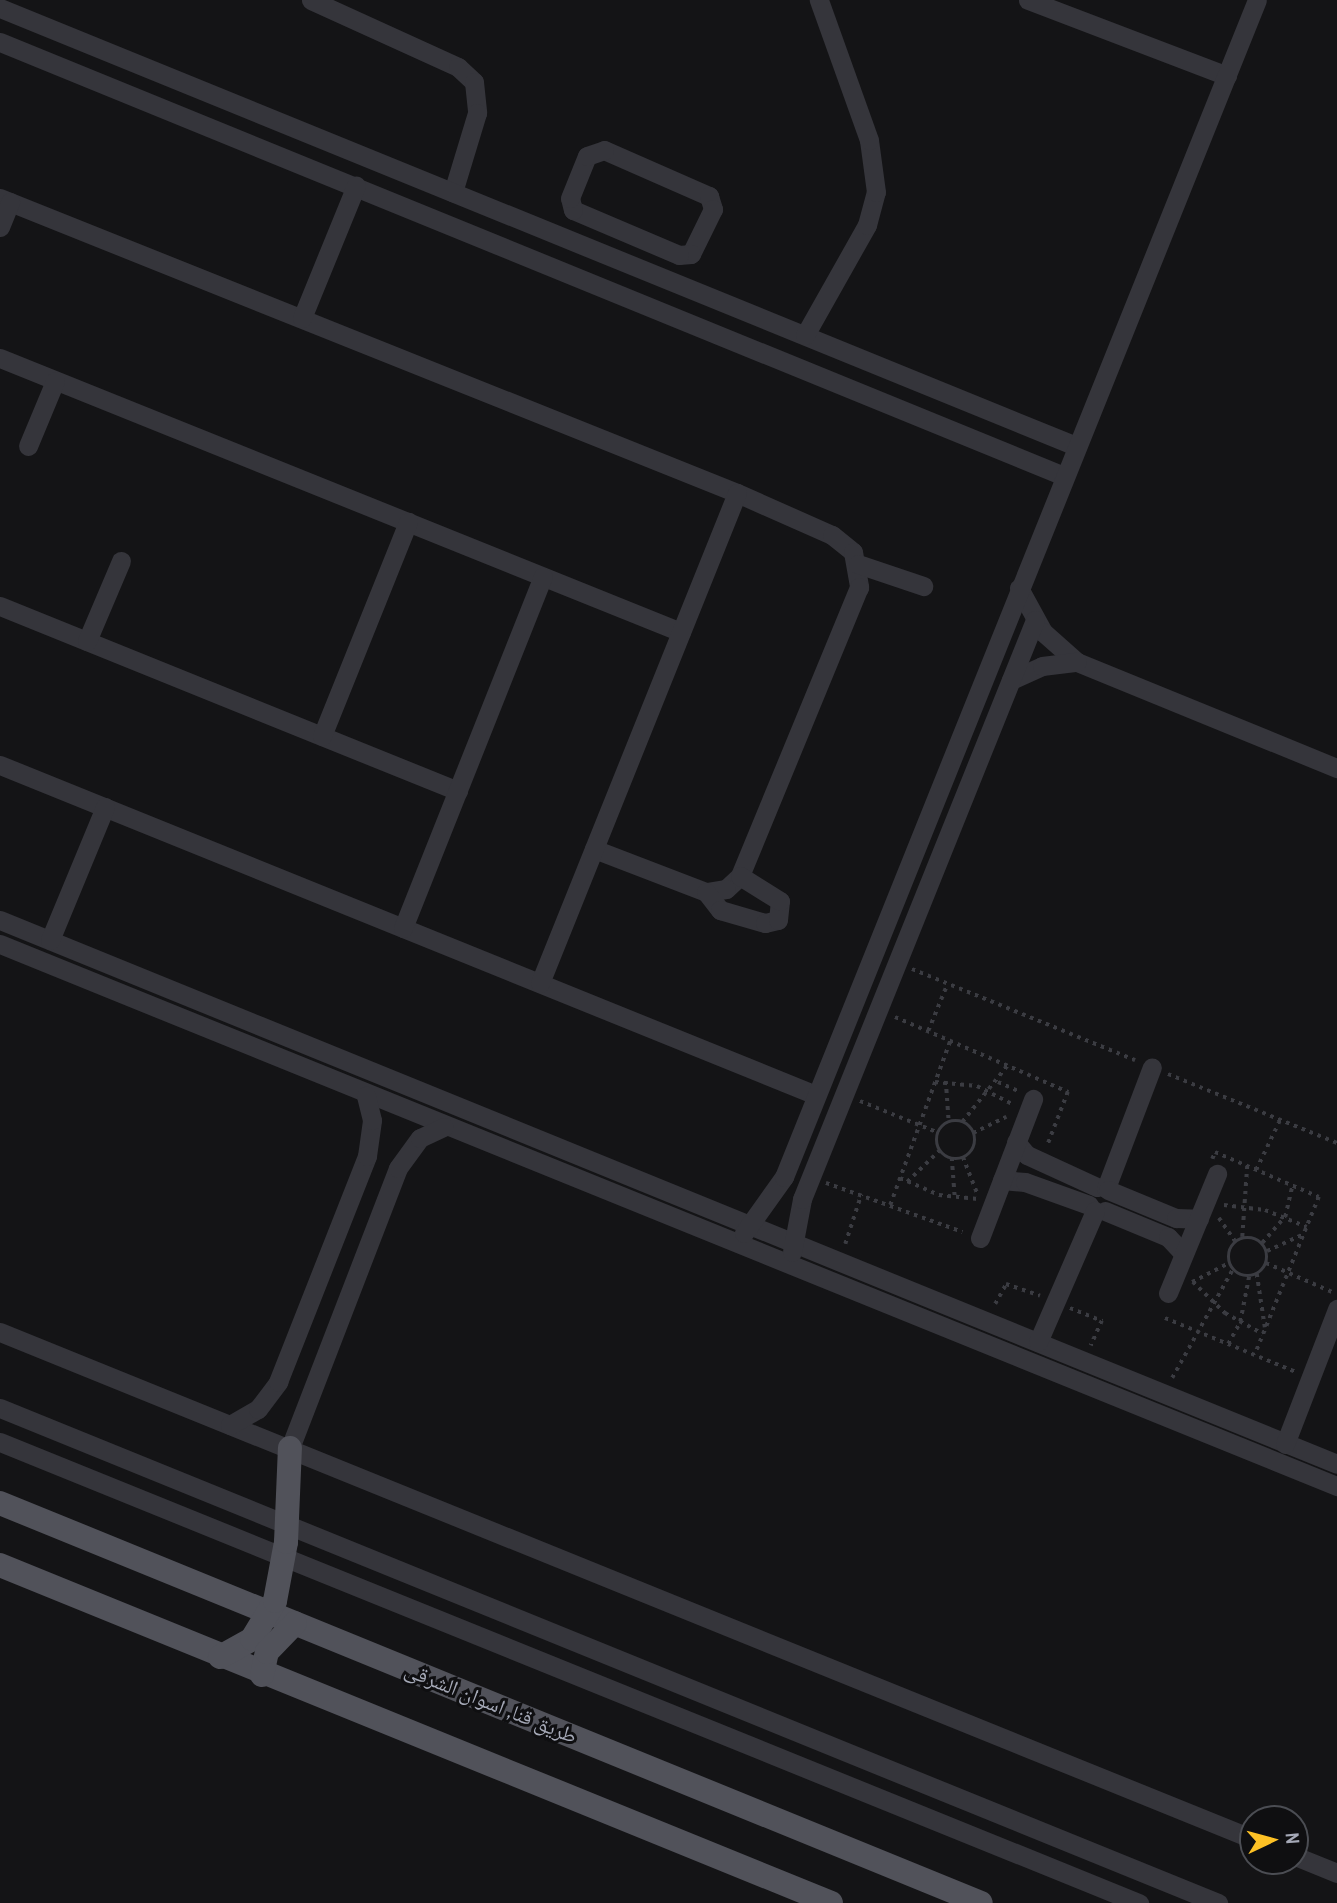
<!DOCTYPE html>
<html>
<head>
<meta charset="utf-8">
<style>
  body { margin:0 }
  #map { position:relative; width:1337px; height:1903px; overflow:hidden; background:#141416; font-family:"Archivo Narrow","Noto Naskh Arabic",sans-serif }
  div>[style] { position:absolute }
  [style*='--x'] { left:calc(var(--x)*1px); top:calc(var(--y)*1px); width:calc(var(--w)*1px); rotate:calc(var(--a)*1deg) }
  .path>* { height:3.5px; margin-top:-1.75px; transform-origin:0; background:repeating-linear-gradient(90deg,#3b3c42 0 3.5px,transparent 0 8.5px) }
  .path>.ring { margin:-1.75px; padding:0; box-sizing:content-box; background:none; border:3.5px solid #3b3c42; border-radius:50% }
  .minor>* { height:19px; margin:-9.5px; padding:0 9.5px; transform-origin:9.5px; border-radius:9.5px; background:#35353b }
  .major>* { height:24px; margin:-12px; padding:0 12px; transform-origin:12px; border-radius:12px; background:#51525a }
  span { translate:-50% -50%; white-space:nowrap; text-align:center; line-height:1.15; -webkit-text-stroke:6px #0f0f11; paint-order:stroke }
  .street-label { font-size:21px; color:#a5a9b7 }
  .north { position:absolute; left:1239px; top:1805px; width:70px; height:70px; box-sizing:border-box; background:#0f0f11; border:2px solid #4b4d53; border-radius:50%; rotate:85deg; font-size:19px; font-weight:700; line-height:28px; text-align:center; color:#a5a9b7 }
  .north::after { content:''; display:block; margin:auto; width:24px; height:32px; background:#fdc125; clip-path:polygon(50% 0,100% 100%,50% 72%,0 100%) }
</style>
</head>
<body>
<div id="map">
  <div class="path">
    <div style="--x:912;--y:969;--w:241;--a:22.2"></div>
    <div style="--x:895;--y:1017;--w:189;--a:23.4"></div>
    <div style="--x:1068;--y:1092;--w:56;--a:111"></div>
    <div style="--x:928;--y:1031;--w:50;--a:-67.6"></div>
    <div style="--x:1168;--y:1074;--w:183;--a:22.2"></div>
    <div style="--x:946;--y:1081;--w:42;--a:85.9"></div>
    <div style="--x:935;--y:1082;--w:42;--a:5.4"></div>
    <div style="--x:977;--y:1086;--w:39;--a:27"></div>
    <div style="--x:998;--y:1082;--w:22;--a:24"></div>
    <div style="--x:860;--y:1101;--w:85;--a:22.1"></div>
    <div class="ring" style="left:937px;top:1121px;width:34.5px;height:34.5px"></div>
    <div style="--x:962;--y:1122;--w:72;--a:-51.2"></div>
    <div style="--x:973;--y:1133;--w:37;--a:-26"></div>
    <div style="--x:963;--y:1157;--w:41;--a:68.5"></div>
    <div style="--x:952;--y:1158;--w:40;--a:85.7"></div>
    <div style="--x:1212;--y:1159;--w:8;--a:-67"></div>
    <div style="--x:1215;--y:1152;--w:113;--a:23.4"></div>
    <div style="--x:1319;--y:1197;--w:170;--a:112.1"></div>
    <div style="--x:1256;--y:1170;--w:55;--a:-64.4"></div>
    <div style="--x:900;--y:1178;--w:43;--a:23.6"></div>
    <div style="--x:939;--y:1195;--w:39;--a:6"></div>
    <div style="--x:907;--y:1182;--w:46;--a:-44.1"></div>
    <div style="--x:826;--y:1183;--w:145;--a:19.7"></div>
    <div style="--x:890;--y:1205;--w:175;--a:-69.9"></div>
    <div style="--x:1224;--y:1205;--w:41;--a:7"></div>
    <div style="--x:1265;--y:1210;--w:45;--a:22"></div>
    <div style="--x:1219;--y:1218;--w:29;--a:55"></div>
    <div style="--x:1242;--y:1237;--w:71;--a:-86"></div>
    <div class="ring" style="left:1229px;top:1238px;width:34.5px;height:34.5px"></div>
    <div style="--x:1262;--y:1243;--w:35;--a:-49"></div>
    <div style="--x:1285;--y:1217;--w:32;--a:-77"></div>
    <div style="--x:845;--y:1244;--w:52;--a:-71.9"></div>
    <div style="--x:1267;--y:1251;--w:41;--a:-24.7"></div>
    <div style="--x:1266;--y:1263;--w:72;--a:23.7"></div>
    <div style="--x:1257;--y:1274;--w:54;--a:81.4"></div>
    <div style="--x:1192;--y:1282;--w:42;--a:-27.2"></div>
    <div style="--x:1193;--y:1282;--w:45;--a:44.1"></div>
    <div style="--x:1225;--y:1313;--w:43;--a:28.9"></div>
    <div style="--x:995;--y:1304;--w:23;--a:-61"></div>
    <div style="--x:1006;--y:1284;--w:36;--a:19"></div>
    <div style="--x:1070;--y:1308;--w:35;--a:22"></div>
    <div style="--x:1102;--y:1321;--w:27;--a:114"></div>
    <div style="--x:1165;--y:1318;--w:142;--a:22.4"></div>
    <div style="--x:1228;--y:1344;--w:25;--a:-61"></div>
    <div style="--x:1240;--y:1322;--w:47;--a:-78.9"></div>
    <div style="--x:1172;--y:1378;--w:125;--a:-60.8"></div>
  </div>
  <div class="minor">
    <div style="--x:311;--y:0;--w:162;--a:24.5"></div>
    <div style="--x:458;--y:67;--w:22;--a:43"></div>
    <div style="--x:474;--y:82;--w:31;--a:84"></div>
    <div style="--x:477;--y:113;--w:83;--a:106.9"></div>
    <div style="--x:1028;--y:0;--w:213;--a:20.9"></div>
    <div style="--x:0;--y:8;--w:1162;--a:22.15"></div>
    <div style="--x:0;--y:42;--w:1149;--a:22.19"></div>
    <div style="--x:604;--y:150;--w:115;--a:23.7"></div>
    <div style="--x:709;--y:196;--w:14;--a:73"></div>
    <div style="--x:713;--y:209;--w:50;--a:116.1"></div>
    <div style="--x:691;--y:254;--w:12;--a:175"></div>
    <div style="--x:679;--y:255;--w:115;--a:-157"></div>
    <div style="--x:573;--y:210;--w:12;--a:-104"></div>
    <div style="--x:570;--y:198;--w:45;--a:-68"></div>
    <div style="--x:587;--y:156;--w:18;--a:-19"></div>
    <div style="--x:0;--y:198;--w:794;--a:21.81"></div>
    <div style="--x:737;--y:493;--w:104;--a:23.9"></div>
    <div style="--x:832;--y:535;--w:27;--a:39"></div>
    <div style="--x:853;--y:552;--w:36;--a:80"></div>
    <div style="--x:859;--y:587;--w:313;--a:112.4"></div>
    <div style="--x:740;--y:876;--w:19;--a:137"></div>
    <div style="--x:726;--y:889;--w:20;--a:171"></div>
    <div style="--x:706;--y:892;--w:120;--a:-159"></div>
    <div style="--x:0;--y:227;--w:27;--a:-68"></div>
    <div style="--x:302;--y:318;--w:143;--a:-67.8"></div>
    <div style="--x:805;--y:335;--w:126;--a:-60.6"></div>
    <div style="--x:867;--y:225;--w:34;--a:-75"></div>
    <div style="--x:876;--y:192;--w:52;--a:-97.7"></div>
    <div style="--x:869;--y:140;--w:149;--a:-109.7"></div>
    <div style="--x:0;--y:358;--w:734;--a:21.92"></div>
    <div style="--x:28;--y:446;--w:70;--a:-67.4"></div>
    <div style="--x:858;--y:564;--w:69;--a:18.7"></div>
    <div style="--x:1019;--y:588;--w:50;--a:61.4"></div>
    <div style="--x:1043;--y:632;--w:45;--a:41.4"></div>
    <div style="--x:1077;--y:662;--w:281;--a:22.2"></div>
    <div style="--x:0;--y:606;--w:494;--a:22"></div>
    <div style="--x:87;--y:641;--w:87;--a:-67"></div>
    <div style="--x:1011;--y:680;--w:34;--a:-24"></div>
    <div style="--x:1042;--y:666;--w:35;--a:-7"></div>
    <div style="--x:322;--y:736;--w:231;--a:-68.1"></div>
    <div style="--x:0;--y:765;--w:880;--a:22.02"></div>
    <div style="--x:706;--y:892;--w:23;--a:52"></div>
    <div style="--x:720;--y:910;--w:47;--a:16.1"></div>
    <div style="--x:765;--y:923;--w:13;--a:-13"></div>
    <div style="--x:778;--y:920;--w:19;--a:-84"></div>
    <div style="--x:780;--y:901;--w:47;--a:-148"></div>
    <div style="--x:0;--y:920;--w:1443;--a:22.14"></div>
    <div style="--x:403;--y:928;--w:378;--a:-68.3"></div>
    <div style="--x:50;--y:940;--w:144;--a:-67.5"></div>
    <div style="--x:0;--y:944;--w:1443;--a:22.07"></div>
    <div style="--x:540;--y:983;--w:528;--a:-68.1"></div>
    <div style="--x:1016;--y:1142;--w:17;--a:50"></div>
    <div style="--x:1027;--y:1155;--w:77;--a:24.6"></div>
    <div style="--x:1002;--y:1180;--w:23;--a:5"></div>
    <div style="--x:1025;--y:1182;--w:68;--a:19.8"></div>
    <div style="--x:1106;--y:1188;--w:129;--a:-69.2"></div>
    <div style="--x:1108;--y:1190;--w:74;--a:22.4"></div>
    <div style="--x:1176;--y:1218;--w:23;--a:2"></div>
    <div style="--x:1105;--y:1211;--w:68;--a:22.4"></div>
    <div style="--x:1168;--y:1237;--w:23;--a:47"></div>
    <div style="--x:744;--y:1233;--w:69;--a:-54.5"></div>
    <div style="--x:784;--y:1177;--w:1268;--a:-68.11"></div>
    <div style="--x:980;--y:1238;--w:149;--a:-69.1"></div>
    <div style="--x:792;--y:1252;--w:54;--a:-79.3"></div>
    <div style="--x:802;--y:1199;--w:624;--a:-68.08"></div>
    <div style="--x:1168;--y:1293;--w:129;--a:-67.6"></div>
    <div style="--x:0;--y:1332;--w:1352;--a:22.03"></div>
    <div style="--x:1038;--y:1342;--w:143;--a:-66.5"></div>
    <div style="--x:0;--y:1408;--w:1315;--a:22.12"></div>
    <div style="--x:230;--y:1425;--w:32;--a:-30"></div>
    <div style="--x:258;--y:1409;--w:34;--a:-53"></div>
    <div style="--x:278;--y:1382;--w:243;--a:-68.5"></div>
    <div style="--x:367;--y:1156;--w:36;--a:-82"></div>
    <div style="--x:372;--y:1120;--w:25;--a:-104"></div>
    <div style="--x:0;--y:1442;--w:1229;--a:22.04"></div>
    <div style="--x:1285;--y:1444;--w:145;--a:-68.9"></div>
    <div style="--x:290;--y:1448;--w:300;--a:-68.9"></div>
    <div style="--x:398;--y:1168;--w:37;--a:-54"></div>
    <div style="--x:420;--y:1138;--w:26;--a:-25"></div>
    <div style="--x:1295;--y:1856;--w:45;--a:22"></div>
  </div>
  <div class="major">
    <div style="--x:0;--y:1503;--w:1059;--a:22.18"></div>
    <div style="--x:0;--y:1565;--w:897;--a:22.13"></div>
    <div style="--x:220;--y:1657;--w:37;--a:-29"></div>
    <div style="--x:252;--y:1639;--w:44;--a:-58.8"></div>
    <div style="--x:275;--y:1601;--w:60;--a:-79.4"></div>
    <div style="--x:286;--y:1542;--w:94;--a:-87.6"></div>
    <div style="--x:262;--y:1675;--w:24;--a:-78"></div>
    <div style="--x:267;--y:1652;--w:40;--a:-46"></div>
  </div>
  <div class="street-label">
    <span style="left:491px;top:1703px;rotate:22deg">طريق قنا, اسوان الشرقى</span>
  </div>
  <div class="north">N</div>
</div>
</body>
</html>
